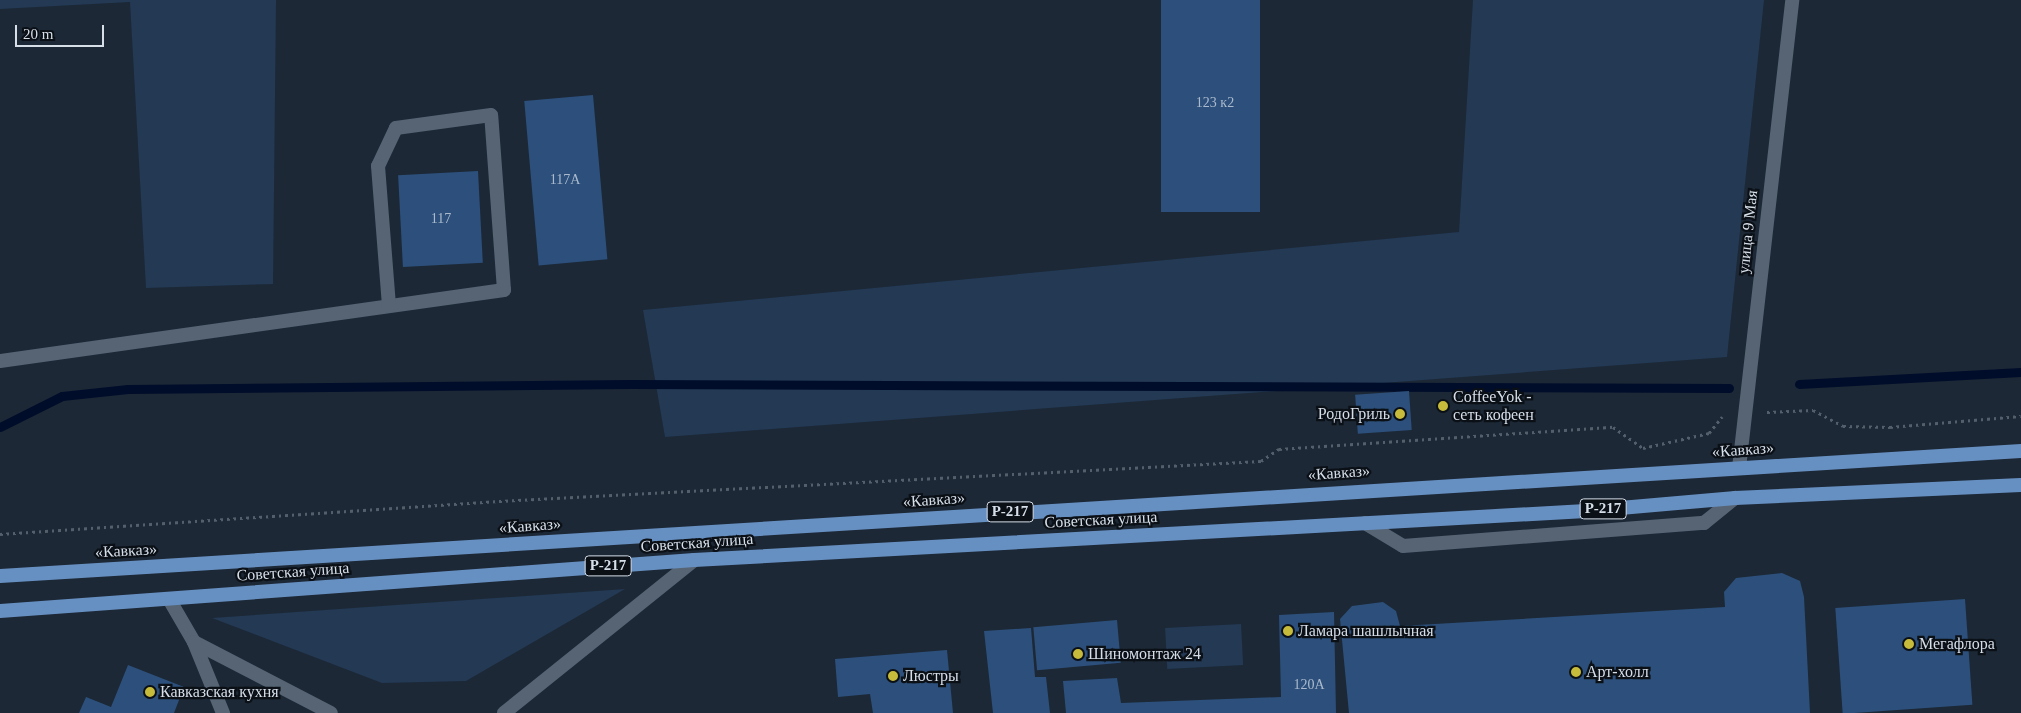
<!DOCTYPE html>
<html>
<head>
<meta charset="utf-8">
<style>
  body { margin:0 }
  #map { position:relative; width:2021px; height:713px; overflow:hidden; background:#1c2836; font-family:"Times New Roman",serif }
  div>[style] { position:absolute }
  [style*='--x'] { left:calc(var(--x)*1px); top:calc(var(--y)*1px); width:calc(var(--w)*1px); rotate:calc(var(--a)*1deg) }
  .green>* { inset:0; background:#233954; transform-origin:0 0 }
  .stream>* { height:9px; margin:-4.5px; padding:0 4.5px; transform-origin:4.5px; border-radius:4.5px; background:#000d2a }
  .building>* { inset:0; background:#2c507b; transform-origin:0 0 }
  .path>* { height:3px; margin-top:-1.5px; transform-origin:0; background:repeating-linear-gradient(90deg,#545f6c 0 2.5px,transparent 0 6.5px) }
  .service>* { height:14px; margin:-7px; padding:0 7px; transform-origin:7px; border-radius:7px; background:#566474 }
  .tertiary>* { height:14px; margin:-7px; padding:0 7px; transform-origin:7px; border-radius:7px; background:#566474 }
  .trunk>* { height:14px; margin:-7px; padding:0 7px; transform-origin:7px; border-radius:7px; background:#6790c2 }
  .dots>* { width:14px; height:14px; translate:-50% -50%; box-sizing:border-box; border:2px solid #0b1017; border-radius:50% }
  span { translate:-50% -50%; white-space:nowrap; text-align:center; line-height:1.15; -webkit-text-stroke:4.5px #0b1017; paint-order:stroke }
  .number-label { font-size:14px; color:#acbacd }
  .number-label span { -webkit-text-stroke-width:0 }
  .shield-label span { padding:1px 4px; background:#0b1017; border:1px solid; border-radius:4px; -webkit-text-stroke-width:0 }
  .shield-label { font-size:15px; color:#d6dee8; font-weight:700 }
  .street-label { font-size:16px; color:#d6dee8 }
  .poi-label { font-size:16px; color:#d6dee8 }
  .left { translate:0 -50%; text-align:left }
  .right { translate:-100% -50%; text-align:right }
  .scale { position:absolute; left:15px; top:25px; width:89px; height:22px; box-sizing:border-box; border:2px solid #d6dee8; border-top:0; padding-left:6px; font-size:15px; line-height:18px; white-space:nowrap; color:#d6dee8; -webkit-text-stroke:4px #0b1017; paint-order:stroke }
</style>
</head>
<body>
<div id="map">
  <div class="green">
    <div style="clip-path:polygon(0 0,276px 0,273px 284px,146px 288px,130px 2px,0 9px)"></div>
    <div style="clip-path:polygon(1473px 0,1764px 0,1727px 357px,665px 437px,643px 310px,1459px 232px)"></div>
    <div style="clip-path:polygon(625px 589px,466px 681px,382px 683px,212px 618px)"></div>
    <div style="left:1241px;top:624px;width:41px;height:76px;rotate:87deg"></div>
  </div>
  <div class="stream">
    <div style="--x:1799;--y:384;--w:222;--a:-3.1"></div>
    <div style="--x:0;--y:427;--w:69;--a:-26.6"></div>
    <div style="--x:62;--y:396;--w:66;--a:-6.1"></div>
    <div style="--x:128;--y:389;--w:502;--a:-0.57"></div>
    <div style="--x:630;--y:384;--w:1099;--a:0.21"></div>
  </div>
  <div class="building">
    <div style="left:1161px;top:0;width:99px;height:212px"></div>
    <div style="left:593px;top:95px;width:165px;height:69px;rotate:85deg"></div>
    <div style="left:478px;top:171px;width:92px;height:80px;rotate:87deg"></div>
    <div style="left:1409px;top:391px;width:39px;height:54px;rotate:86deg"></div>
    <div style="clip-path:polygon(1782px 573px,1800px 581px,1804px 597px,1810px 713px,1349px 713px,1340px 619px,1352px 606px,1383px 602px,1396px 611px,1400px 626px,1725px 607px,1724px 592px,1736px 578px)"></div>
    <div style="left:1965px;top:599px;width:106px;height:130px;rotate:86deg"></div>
    <div style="clip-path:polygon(1334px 612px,1336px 713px,1066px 713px,1063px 681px,1117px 678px,1121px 703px,1281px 697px,1279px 615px)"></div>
    <div style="left:1117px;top:620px;width:43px;height:84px;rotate:85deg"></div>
    <div style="clip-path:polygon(1031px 628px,1035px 677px,1046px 677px,1050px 713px,993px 713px,984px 631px)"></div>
    <div style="clip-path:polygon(947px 650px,953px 713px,873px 713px,870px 694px,838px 697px,835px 659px)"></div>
    <div style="clip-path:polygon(128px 665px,184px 687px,174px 713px,79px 713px,86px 697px,111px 707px)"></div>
  </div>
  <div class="path">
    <div style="--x:1767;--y:412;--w:46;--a:-2.5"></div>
    <div style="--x:1813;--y:410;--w:34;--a:28"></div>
    <div style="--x:1843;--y:426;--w:47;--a:1.2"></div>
    <div style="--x:1890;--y:427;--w:131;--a:-4.8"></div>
    <div style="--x:0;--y:534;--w:500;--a:-3.78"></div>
    <div style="--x:499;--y:501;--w:763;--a:-3"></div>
    <div style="--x:1261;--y:461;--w:22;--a:-34"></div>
    <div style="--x:1279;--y:449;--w:335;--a:-3.8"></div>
    <div style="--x:1613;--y:427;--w:37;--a:35"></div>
    <div style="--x:1643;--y:448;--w:68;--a:-12.8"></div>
    <div style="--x:1709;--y:433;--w:21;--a:-51"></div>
  </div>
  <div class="service">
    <div style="--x:0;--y:361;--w:509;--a:-8.02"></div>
    <div style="--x:504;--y:290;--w:175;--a:-94.2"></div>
    <div style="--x:491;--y:115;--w:96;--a:172.2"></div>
    <div style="--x:396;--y:128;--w:42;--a:115.3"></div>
    <div style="--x:378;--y:166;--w:140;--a:85.5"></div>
    <div style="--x:1365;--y:523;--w:44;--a:31.2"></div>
    <div style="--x:1403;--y:546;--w:302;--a:-4.4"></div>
    <div style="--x:1704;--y:523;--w:40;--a:-39"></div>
    <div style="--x:169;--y:599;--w:50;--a:59.8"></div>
    <div style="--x:194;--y:642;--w:154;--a:27.4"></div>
    <div style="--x:194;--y:642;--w:77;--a:67.8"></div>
    <div style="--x:504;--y:713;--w:244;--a:-38.8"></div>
  </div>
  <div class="tertiary">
    <div style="--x:1739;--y:468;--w:471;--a:-83.5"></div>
  </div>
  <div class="trunk">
    <div style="--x:0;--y:576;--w:2025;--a:-3.54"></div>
    <div style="--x:0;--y:611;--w:696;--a:-4.2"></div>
    <div style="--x:694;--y:560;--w:893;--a:-3.14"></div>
    <div style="--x:1586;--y:511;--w:150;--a:-5"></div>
    <div style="--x:1735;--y:498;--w:286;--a:-2.6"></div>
  </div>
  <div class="dots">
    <div style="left:1443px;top:406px;background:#c7bb3b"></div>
    <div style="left:1400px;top:414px;background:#c7bb3b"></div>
    <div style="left:1288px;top:631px;background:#c7bb3b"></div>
    <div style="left:1909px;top:644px;background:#c7bb3b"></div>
    <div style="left:1078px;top:654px;background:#c7bb3b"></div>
    <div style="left:1576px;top:672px;background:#c7bb3b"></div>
    <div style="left:893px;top:676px;background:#c7bb3b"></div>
    <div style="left:150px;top:692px;background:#c7bb3b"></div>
  </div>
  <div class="number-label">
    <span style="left:1215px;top:103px">123 к2</span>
    <span style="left:565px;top:180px">117А</span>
    <span style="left:441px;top:219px">117</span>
    <span style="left:1309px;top:685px">120А</span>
  </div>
  <div class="shield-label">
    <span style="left:1603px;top:509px">Р-217</span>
    <span style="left:1010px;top:512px">Р-217</span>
    <span style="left:608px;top:566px">Р-217</span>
  </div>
  <div class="street-label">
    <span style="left:1748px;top:232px;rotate:-84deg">улица 9 Мая</span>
    <span style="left:1743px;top:450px;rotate:-4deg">«Кавказ»</span>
    <span style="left:1339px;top:473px;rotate:-4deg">«Кавказ»</span>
    <span style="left:934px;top:500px;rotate:-4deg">«Кавказ»</span>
    <span style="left:1101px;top:520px;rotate:-3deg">Советская улица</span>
    <span style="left:530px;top:526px;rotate:-4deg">«Кавказ»</span>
    <span style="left:697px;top:543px;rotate:-4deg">Советская улица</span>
    <span style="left:126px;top:551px;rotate:-3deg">«Кавказ»</span>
    <span style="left:293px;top:572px;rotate:-4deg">Советская улица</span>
  </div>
  <div class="poi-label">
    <span class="left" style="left:1453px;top:406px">CoffeeYok -<br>сеть кофеен</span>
    <span class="right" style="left:1390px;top:414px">РодоГриль</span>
    <span class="left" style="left:1298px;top:631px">Ламара шашлычная</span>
    <span class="left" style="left:1919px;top:644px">Мегафлора</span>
    <span class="left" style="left:1088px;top:654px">Шиномонтаж 24</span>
    <span class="left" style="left:1586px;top:672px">Арт-холл</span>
    <span class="left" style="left:903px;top:676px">Люстры</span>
    <span class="left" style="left:160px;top:692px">Кавказская кухня</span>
  </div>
  <div class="scale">20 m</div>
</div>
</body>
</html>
